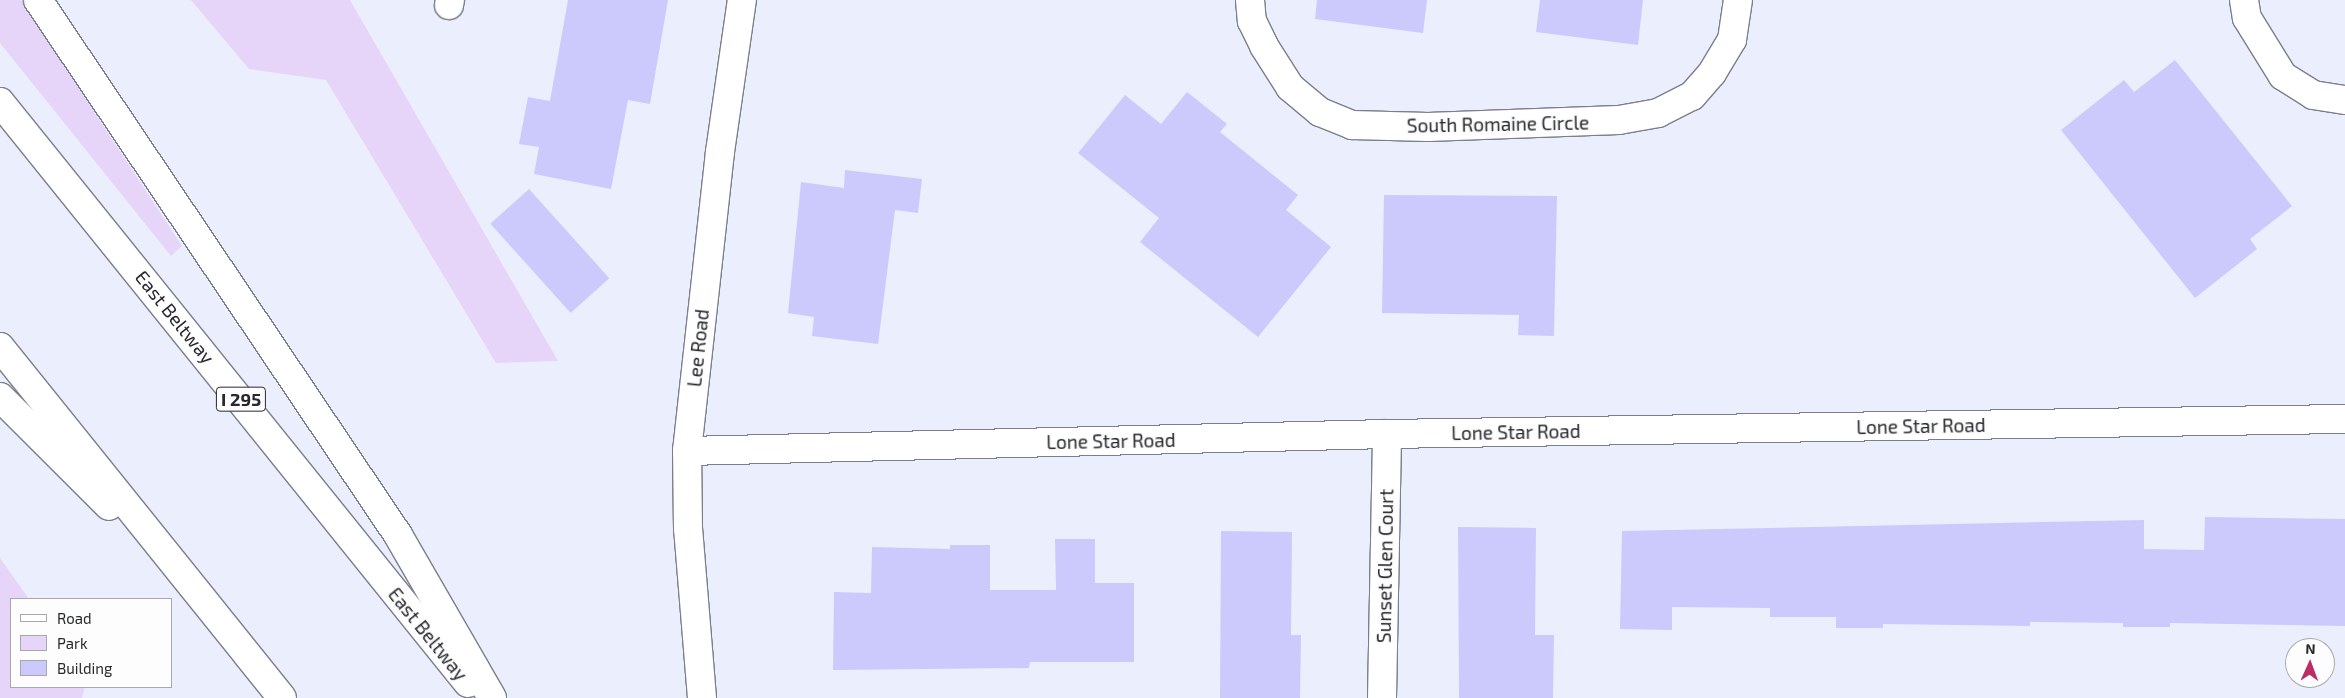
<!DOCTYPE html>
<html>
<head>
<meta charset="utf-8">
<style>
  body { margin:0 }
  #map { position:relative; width:2345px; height:698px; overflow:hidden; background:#ebeffd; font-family:"Exo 2",sans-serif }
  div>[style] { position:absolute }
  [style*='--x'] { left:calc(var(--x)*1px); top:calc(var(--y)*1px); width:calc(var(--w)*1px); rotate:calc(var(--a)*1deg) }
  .green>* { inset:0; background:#e6d5f9 }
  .building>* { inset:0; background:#ccc9fd; transform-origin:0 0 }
  .roads { filter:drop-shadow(1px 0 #7b7f8b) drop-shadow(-1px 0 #7b7f8b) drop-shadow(0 1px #7b7f8b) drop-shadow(0 -1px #7b7f8b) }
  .minor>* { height:28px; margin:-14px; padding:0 14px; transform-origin:14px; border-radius:14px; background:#fff }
  .tertiary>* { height:28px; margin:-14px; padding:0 14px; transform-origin:14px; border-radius:14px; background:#fff }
  .motorway>* { height:28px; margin:-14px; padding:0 14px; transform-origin:14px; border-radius:14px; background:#fff }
  span { translate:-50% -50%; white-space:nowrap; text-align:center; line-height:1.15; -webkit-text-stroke:4.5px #fdfdfd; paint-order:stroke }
  .shield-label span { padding:1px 4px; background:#fdfdfd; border:1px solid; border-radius:4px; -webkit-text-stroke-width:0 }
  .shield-label { font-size:18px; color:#26282d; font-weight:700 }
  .street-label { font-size:19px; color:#26282d }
  .legend { position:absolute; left:10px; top:598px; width:162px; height:90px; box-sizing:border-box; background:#fdfdfd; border:1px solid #a7a8aa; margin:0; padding:6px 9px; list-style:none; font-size:15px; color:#26282d }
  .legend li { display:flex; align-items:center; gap:10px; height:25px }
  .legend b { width:25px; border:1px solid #a7a8aa }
  .north { position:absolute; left:2285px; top:638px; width:50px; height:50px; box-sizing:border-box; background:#fdfdfd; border:1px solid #a7a8aa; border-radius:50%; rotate:2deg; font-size:14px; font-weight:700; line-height:20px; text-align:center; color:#26282d }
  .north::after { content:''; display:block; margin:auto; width:18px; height:22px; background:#b92e67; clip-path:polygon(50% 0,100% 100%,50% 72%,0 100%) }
</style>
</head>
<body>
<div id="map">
  <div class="green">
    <div style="clip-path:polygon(0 0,21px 0,182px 246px,171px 256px,0 43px)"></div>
    <div style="clip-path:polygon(191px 0,350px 0,558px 361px,496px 363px,326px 80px,249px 69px)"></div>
    <div style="clip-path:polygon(0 558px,29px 599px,11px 599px,11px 687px,85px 687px,82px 698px,0 698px)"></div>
  </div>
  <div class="building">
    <div style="clip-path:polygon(568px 0,668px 0,650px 104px,628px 100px,611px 189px,534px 174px,539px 147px,519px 144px,528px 97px,550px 101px)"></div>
    <div style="clip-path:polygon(1317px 0,1427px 0,1423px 33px,1315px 19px)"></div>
    <div style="clip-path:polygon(1540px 0,1643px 0,1638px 45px,1536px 32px)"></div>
    <div style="clip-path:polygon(2175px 60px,2292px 206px,2250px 239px,2257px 249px,2195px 298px,2061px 130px,2124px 80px,2134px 92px)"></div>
    <div style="clip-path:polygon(1187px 92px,1227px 124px,1220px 132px,1298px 195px,1286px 210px,1331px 247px,1258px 337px,1140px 242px,1159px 218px,1078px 153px,1125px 95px,1161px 124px)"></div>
    <div style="clip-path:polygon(845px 170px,922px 179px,918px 213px,895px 210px,878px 344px,812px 336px,814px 317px,788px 313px,801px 182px,844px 188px)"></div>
    <div style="left:529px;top:189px;width:120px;height:52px;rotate:48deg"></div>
    <div style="clip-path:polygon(1384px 195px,1557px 196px,1554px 336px,1518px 335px,1519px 315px,1382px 313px)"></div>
    <div style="clip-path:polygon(2205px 517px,2345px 519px,2345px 626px,2170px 623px,2170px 627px,2123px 627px,2123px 623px,2030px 622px,2030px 626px,1883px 624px,1883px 628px,1836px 628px,1836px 617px,1770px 617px,1770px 608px,1672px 607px,1672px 630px,1620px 629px,1622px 531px,2144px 520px,2144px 549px,2204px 550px)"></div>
    <div style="clip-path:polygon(1458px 527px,1536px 528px,1535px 635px,1554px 635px,1553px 698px,1459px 698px)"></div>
    <div style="clip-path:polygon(1221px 531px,1292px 532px,1291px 635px,1301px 635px,1300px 698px,1220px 698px)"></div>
    <div style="clip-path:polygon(1055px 539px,1095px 539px,1095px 583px,1134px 583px,1134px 662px,1030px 662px,1029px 668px,833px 670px,834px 592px,871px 593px,872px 547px,950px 549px,950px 545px,990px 545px,990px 590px,1056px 590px)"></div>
  </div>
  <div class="roads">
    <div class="minor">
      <div style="--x:1250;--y:0;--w:21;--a:85"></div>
      <div style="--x:1252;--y:21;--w:28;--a:64"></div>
      <div style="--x:1264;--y:46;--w:49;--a:57.6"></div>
      <div style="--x:1290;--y:87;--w:39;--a:40"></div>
      <div style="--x:1320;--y:112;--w:35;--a:22"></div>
      <div style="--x:1352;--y:125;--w:76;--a:1.5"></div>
      <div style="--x:1428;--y:127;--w:191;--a:-2.1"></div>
      <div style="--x:1619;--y:120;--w:40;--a:-10"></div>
      <div style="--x:1658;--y:113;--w:38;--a:-27"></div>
      <div style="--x:1692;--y:96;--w:30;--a:-49"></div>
      <div style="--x:1712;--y:73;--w:39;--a:-59"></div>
      <div style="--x:1732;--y:40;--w:40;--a:-81.5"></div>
      <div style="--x:2244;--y:0;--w:18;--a:81"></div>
      <div style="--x:2247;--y:18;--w:68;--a:58.2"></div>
      <div style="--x:2283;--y:76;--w:36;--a:32"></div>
      <div style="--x:2313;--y:95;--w:32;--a:9"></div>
      <div style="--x:449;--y:5;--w:5;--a:-79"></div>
      <div style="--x:1382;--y:698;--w:264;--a:-88.9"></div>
    </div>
    <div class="tertiary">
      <div style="--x:687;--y:451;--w:700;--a:-1.39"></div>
      <div style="--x:1387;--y:434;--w:958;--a:-0.9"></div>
      <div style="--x:702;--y:698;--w:170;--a:-94.7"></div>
      <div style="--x:688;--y:529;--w:78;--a:-90.7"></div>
      <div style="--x:687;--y:451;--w:301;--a:-83.7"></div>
      <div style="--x:720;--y:152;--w:154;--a:-81.8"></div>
    </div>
    <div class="motorway">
      <div style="--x:38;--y:0;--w:645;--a:56.06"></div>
      <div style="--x:398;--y:535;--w:188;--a:60"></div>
      <div style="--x:0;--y:102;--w:746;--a:51.15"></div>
      <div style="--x:0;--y:347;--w:450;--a:51.2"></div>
      <div style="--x:0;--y:397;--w:154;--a:45"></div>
    </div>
  </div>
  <div class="shield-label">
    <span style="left:241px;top:399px">I 295</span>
  </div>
  <div class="street-label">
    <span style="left:1498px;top:124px;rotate:-1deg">South Romaine Circle</span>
    <span style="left:175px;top:317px;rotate:51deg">East Beltway</span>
    <span style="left:698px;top:348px;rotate:-84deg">Lee Road</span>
    <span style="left:1921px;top:426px;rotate:-1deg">Lone Star Road</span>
    <span style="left:1516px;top:432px;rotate:-1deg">Lone Star Road</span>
    <span style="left:1111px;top:441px;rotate:-1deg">Lone Star Road</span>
    <span style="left:1385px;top:566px;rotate:-89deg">Sunset Glen Court</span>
    <span style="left:428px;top:634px;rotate:51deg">East Beltway</span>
  </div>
  <ul class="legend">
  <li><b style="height:6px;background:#fff"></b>Road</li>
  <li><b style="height:14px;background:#e6d5f9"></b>Park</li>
  <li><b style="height:14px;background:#ccc9fd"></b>Building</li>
  </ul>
  <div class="north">N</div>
</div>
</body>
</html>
